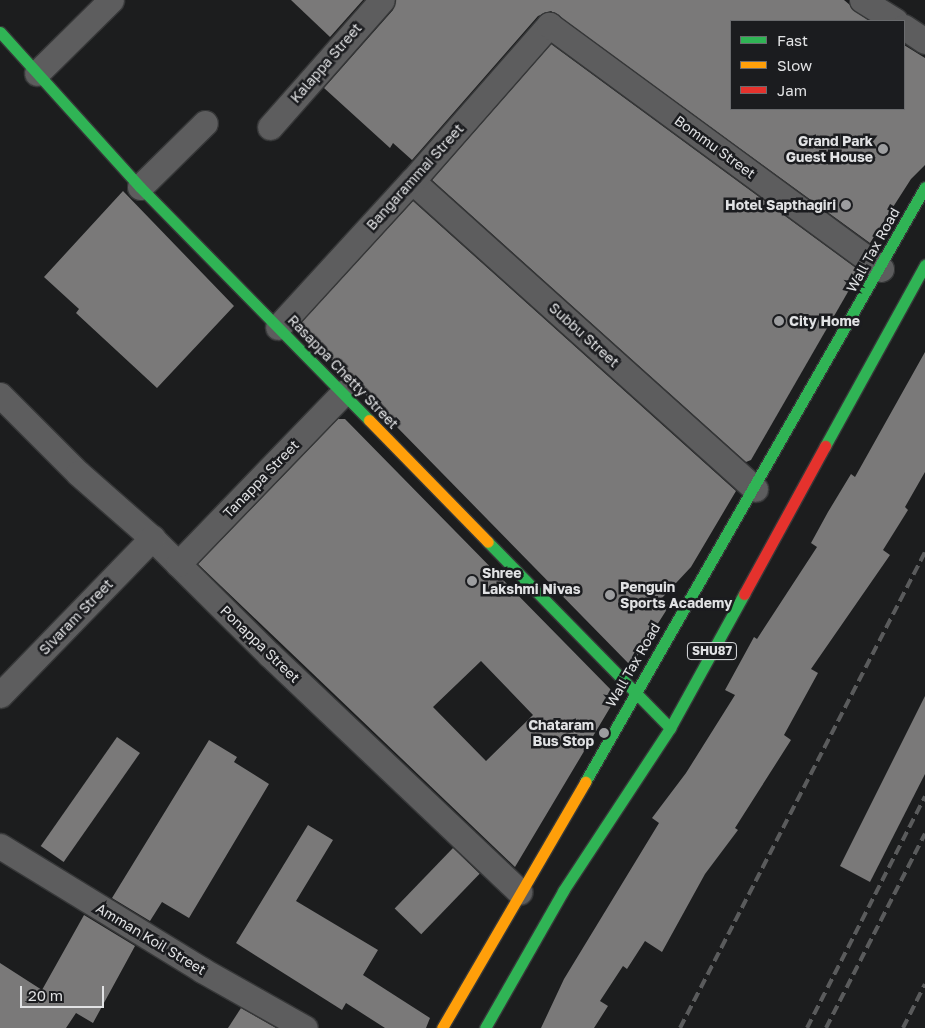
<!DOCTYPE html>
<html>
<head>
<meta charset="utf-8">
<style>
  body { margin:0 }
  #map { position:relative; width:925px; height:1028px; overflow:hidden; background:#1c1d1e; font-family:"Golos Text",sans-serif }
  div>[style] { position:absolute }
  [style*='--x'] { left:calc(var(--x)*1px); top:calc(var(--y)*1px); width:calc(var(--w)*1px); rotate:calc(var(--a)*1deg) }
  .building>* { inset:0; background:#7a7979; transform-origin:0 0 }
  .roads { filter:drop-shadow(1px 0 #363738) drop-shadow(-1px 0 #363738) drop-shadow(0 1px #363738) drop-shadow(0 -1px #363738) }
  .street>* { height:25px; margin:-12.5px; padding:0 12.5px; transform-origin:12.5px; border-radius:12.5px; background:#5d5d5e }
  .fast>* { height:11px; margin:-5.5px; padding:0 5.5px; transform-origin:5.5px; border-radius:5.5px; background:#30b455 }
  .slow>* { height:11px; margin:-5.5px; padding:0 5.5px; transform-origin:5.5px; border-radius:5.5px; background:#ff9f0a }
  .jam>* { height:11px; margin:-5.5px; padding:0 5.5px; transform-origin:5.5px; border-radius:5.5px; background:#e5322d }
  .rail>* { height:4px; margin-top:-2px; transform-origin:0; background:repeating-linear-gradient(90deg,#5a5b5c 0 10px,transparent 0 15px) }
  .dots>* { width:14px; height:14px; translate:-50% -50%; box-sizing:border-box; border:2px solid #1b1c1f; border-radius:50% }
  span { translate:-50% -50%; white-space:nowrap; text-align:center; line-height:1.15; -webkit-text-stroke:5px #1b1c1f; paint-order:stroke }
  .shield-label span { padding:1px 4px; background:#1b1c1f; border:1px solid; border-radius:4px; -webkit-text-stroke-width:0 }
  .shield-label { font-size:12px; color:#e1e2e4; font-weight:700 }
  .street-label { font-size:14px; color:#e1e2e4 }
  .poi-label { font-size:14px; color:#e1e2e4; font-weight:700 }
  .right { translate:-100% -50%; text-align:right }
  .left { translate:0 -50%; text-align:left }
  .legend { position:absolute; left:730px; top:20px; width:175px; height:90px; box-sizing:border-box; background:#1b1c1f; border:1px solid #6a6b6e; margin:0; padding:6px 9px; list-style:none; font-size:15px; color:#e1e2e4 }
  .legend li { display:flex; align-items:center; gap:10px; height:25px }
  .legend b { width:25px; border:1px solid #6a6b6e }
  .scale { position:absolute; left:20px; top:986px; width:84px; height:22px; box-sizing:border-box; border:2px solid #e1e2e4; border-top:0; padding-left:6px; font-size:15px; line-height:18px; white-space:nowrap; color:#e1e2e4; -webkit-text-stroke:4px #1b1c1f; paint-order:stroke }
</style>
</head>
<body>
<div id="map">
  <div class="building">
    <div style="clip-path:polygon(291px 0,363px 0,330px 37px)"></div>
    <div style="clip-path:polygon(396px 0,844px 0,869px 21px,731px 21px,731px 109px,904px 109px,904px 45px,925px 58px,925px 165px,911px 179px,870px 243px,551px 11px,538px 16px,412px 160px,393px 143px,390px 148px,324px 88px,393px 10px)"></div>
    <div style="clip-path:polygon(551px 44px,860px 271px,751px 460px,746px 462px,432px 180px)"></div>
    <div style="clip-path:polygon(123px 191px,234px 306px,157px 388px,76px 313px,79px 309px,44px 277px)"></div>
    <div style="clip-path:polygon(413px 201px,736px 491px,691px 567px,661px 599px,669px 606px,631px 666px,298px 326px)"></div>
    <div style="clip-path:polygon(925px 352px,925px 472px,905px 507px,908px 510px,883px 550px,890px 555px,811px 669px,818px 673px,784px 735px,791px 740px,735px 828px,738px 830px,705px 874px,662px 952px,645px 941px,627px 969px,623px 966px,600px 1001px,608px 1006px,594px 1028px,541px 1028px,564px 979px,659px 823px,652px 818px,686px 773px,735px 695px,725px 690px,754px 637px,757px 639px,817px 547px,811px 543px,828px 512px,851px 474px,855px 477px)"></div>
    <div style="clip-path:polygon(evenodd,338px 419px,345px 419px,617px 696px,515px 867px,198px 564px,338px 419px,481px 661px,533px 715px,486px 761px,433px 707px,481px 661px)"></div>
    <div style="clip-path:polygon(925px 696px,925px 774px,870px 882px,840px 866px)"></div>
    <div style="left:117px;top:737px;width:28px;height:133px;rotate:35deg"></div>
    <div style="clip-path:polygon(209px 740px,237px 757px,234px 762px,269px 784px,189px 918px,162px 902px,150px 921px,112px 898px)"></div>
    <div style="clip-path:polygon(308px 825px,333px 840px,296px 901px,378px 950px,363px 975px,430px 1018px,426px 1028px,385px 1028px,346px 1003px,342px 1010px,236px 943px)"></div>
    <div style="left:453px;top:848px;width:37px;height:84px;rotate:44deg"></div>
    <div style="clip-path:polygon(84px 915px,135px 946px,93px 1023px,76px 1013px,66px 1028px,0 1028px,0 963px,42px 990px)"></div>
    <div style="clip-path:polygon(241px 1008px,276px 1028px,228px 1028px)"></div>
  </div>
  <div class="roads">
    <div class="street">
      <div style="--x:862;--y:0;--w:39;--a:32"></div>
      <div style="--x:904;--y:27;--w:25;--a:34"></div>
      <div style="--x:37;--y:73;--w:104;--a:-44.6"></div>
      <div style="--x:270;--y:127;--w:169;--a:-48.6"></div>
      <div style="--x:412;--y:181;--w:461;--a:41.9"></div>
      <div style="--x:140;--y:187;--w:91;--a:-44.6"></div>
      <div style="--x:278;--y:327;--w:198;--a:-47.5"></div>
      <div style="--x:412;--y:181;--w:208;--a:-48.7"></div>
      <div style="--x:549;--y:25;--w:412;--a:36.3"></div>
      <div style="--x:0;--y:395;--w:110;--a:45"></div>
      <div style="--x:78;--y:473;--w:98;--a:41.3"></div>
      <div style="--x:152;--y:538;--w:166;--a:44.8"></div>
      <div style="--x:270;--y:655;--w:344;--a:43.5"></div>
      <div style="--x:178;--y:564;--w:238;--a:-46"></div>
      <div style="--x:0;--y:695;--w:219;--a:-45.9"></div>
      <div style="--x:0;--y:846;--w:237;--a:31.5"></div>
      <div style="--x:202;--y:970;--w:118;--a:29.4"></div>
    </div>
    <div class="fast">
      <div style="--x:0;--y:32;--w:209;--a:47.9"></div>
      <div style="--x:140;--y:187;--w:327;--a:45.5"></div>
      <div style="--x:825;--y:446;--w:207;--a:-61.1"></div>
      <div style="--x:488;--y:542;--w:260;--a:45.6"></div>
      <div style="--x:585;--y:782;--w:685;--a:-60.26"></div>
      <div style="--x:485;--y:1028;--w:158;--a:-60.3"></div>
      <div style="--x:563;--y:891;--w:195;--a:-56.7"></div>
      <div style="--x:670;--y:728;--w:153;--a:-61.1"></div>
    </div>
    <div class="slow">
      <div style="--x:369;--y:420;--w:170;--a:45.7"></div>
      <div style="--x:442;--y:1028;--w:285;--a:-59.8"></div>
    </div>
    <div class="jam">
      <div style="--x:744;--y:594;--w:169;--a:-61.3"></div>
    </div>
  </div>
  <div class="rail">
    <div style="--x:680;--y:1028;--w:535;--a:-62.76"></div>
    <div style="--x:807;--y:1028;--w:260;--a:-63"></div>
    <div style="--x:826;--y:1028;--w:218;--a:-63"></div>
    <div style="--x:903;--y:1028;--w:49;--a:-63.4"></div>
  </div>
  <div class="dots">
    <div style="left:883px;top:149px;background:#9c9d9f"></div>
    <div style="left:846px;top:205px;background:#9c9d9f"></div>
    <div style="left:779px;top:321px;background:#9c9d9f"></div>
    <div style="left:472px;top:581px;background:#9c9d9f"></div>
    <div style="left:610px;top:595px;background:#9c9d9f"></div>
    <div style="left:604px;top:733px;background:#9c9d9f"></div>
  </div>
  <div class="shield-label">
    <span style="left:712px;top:651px">SHU87</span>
  </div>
  <div class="street-label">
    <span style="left:326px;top:63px;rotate:-49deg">Kalappa Street</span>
    <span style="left:715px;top:147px;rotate:36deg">Bommu Street</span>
    <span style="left:415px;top:177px;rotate:-48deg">Bangarammai Street</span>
    <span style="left:873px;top:250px;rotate:-61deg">Wall Tax Road</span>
    <span style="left:584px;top:335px;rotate:42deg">Subbu Street</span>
    <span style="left:343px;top:372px;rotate:46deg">Rasappa Chetty Street</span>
    <span style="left:261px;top:479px;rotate:-46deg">Tanappa Street</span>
    <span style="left:76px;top:617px;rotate:-46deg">Sivaram Street</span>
    <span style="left:260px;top:644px;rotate:44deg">Ponappa Street</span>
    <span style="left:633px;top:665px;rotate:-60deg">Wall Tax Road</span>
    <span style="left:151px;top:939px;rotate:31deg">Amman Koil Street</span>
  </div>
  <div class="poi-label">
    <span class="right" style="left:873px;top:149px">Grand Park<br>Guest House</span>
    <span class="right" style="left:836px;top:205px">Hotel Sapthagiri</span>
    <span class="left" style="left:789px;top:321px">City Home</span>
    <span class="left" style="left:482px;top:581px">Shree<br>Lakshmi Nivas</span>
    <span class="left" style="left:620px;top:595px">Penguin<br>Sports Academy</span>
    <span class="right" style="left:594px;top:733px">Chataram<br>Bus Stop</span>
  </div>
  <ul class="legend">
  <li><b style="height:6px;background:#30b455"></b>Fast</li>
  <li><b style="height:6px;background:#ff9f0a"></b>Slow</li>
  <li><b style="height:6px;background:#e5322d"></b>Jam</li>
  </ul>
  <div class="scale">20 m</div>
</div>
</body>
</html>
